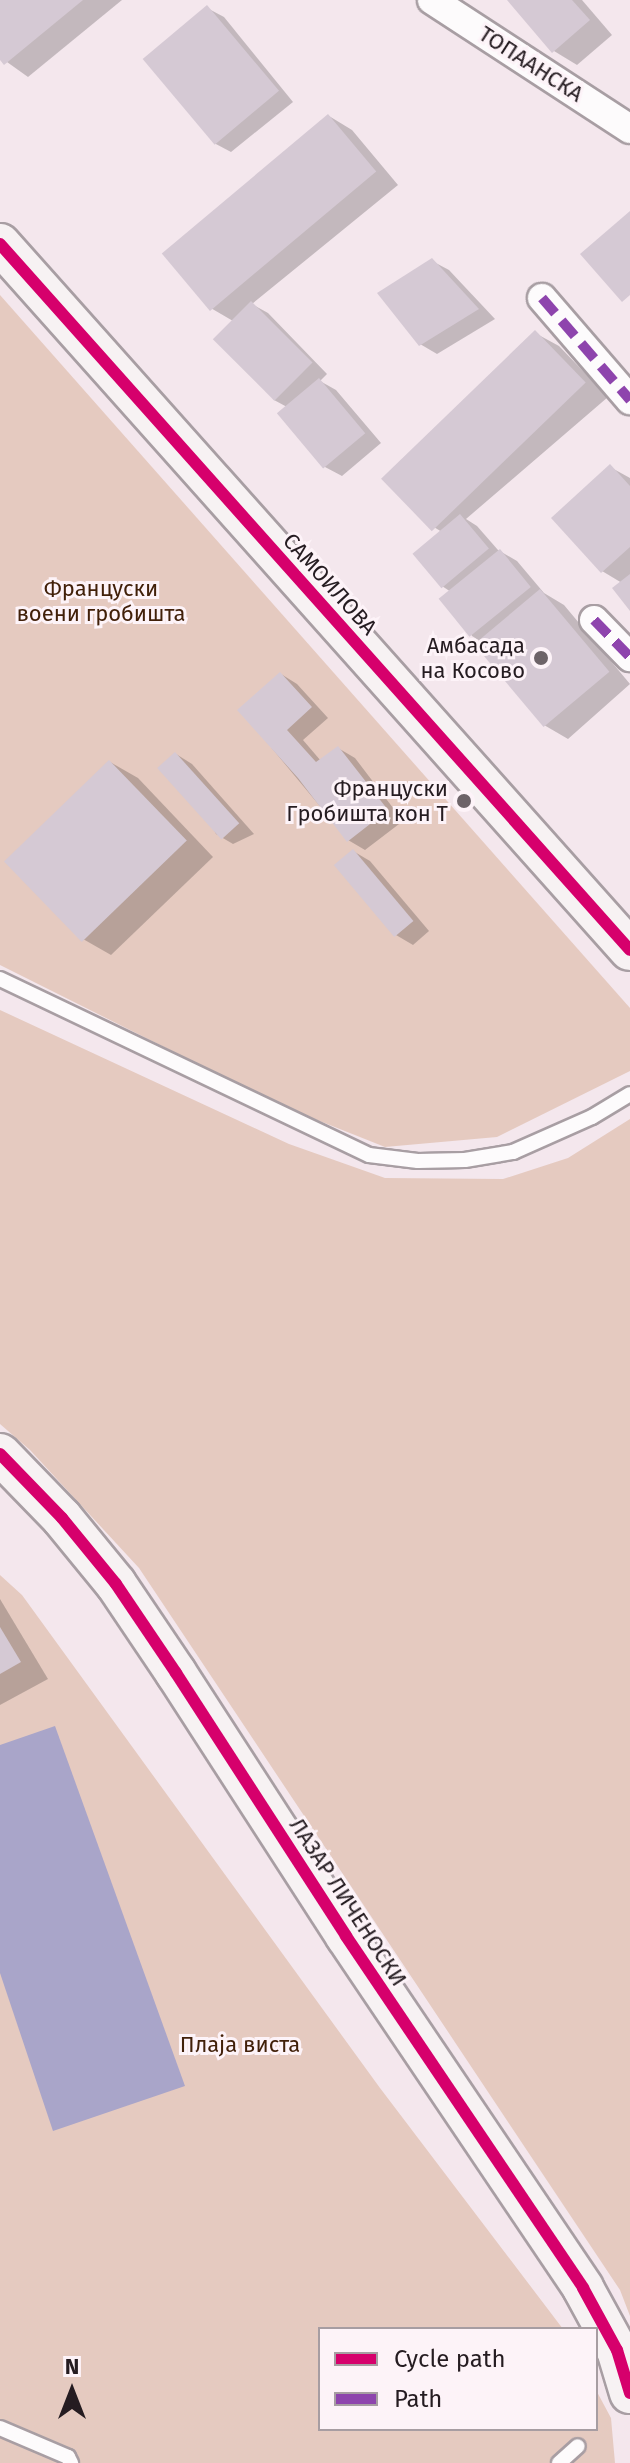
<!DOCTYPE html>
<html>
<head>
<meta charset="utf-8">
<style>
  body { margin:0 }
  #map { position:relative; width:630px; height:2463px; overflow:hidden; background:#f4e7ed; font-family:"Fira Sans",sans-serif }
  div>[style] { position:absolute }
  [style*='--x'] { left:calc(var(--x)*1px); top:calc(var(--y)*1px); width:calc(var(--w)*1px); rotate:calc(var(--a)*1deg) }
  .green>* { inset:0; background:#e5cac0 }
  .water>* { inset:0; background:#a9a5c9 }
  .shadow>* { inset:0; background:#0003 }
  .building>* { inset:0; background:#d5c9d4; transform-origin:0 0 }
  .roads { filter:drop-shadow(2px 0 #a89ea3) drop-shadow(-2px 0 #a89ea3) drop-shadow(0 2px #a89ea3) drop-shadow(0 -2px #a89ea3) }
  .lane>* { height:14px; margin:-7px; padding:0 7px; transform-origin:7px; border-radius:7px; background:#fdfbfc }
  .street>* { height:28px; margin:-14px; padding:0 14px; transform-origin:14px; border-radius:14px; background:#fdfbfc }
  .secondary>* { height:40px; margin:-20px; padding:0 20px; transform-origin:20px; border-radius:20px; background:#f7f2f3 }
  .quiet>* { height:10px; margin-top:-5px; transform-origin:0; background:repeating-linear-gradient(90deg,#8e44ad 0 20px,transparent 0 30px) }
  .cycleway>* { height:12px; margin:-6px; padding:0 6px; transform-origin:6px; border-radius:6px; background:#d6006c }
  .dots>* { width:22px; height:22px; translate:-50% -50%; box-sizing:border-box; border:4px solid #fdf3f8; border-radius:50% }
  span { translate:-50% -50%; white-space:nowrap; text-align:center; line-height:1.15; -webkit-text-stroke:6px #fdf3f8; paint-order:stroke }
  .street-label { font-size:22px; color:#251c21 }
  .park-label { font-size:22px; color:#412009 }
  .poi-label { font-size:22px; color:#251c21 }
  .right { translate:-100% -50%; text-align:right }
  .legend { position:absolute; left:318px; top:2327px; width:280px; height:104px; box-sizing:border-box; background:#fdf3f8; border:2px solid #a79da2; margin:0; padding:10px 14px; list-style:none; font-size:24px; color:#251c21 }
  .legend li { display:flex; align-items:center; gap:16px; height:40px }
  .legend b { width:40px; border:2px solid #a79da2 }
  .north { position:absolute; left:32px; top:2351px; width:80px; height:80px; -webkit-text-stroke:6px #fdf3f8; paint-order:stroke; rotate:0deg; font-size:22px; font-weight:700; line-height:32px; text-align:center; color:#251c21 }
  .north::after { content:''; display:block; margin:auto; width:28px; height:36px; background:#251c21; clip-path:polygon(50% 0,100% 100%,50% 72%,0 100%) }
</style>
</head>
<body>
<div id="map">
  <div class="green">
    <div style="clip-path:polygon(0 295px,630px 1008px,630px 1071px,497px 1137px,385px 1147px,282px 1106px,0 965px)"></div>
    <div style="clip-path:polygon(0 1010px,289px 1144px,385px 1178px,503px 1179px,568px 1158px,630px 1119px,630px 2316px,620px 2290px,139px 1568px,30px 1450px,0 1424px)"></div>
    <div style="clip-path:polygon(0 1575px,22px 1595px,380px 2088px,563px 2329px,320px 2329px,320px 2429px,596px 2429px,596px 2390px,611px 2418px,615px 2463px,0 2463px)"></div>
  </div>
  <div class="water">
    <div style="clip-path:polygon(55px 1726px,185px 2086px,53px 2131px,0 1973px,0 1745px)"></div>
  </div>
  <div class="shadow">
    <div style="clip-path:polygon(0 0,122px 0,28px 77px,0 57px)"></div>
    <div style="clip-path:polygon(509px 0,582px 0,612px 35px,577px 65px,554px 51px)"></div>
    <div style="clip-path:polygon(207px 8px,224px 17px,293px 102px,231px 152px,214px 143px,145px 58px)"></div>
    <div style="clip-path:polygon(329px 116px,352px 130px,398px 185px,252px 304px,268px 313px,327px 374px,320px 381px,336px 390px,381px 443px,342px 476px,325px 467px,287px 407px,274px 400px,233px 321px,209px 307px)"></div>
    <div style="clip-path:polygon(432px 261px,449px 270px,495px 319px,437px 354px,420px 344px)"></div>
    <div style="clip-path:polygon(535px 333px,559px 346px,608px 397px,466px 519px,477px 526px,498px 550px,517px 561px,544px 593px,564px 605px,630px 684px,568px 739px,544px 725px,480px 641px,472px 636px,451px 592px,442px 586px,442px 532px,424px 521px)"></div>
    <div style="clip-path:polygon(610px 467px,630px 478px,630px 608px,622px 583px,602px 571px)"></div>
    <div style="clip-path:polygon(281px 674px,297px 684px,328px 718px,303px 740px,321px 761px,338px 748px,355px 758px,403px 821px,365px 850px,348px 840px,240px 710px)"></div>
    <div style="clip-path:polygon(176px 754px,192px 764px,254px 834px,233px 844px,216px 834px)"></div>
    <div style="clip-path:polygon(110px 762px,138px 778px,213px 857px,111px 955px,83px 939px)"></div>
    <div style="clip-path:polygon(353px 851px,370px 861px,429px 931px,413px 945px,396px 935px)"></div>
    <div style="clip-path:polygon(0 1599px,48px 1679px,0 1705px)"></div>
  </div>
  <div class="building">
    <div style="clip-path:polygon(0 0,83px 0,4px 65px,0 60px)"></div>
    <div style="clip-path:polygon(507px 0,572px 0,590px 20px,552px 53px)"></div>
    <div style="left:207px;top:5px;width:112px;height:84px;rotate:50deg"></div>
    <div style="left:328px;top:114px;width:75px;height:217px;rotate:50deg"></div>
    <div style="clip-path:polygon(630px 211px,630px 295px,622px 302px,580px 254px)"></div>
    <div style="clip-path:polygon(432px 258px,479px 309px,419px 346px,377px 293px)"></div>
    <div style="left:251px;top:301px;width:87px;height:54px;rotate:45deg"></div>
    <div style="left:535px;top:330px;width:73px;height:214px;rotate:46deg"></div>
    <div style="left:319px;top:378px;width:72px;height:55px;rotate:50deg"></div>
    <div style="clip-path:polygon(610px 464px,630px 486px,630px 547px,601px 573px,551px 518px)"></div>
    <div style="left:460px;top:514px;width:45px;height:62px;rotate:50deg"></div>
    <div style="left:500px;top:549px;width:49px;height:79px;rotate:51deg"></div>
    <div style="clip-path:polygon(630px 574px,630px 611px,612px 588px)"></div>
    <div style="left:540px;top:589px;width:108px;height:86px;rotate:50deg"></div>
    <div style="clip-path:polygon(280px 672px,312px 707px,287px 730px,316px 762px,338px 746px,388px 810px,347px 842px,298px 778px,237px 710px)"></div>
    <div style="left:175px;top:752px;width:96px;height:24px;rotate:48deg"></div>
    <div style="left:109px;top:760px;width:112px;height:146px;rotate:46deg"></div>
    <div style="left:353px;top:849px;width:94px;height:25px;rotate:50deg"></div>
    <div style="clip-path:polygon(0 1627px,21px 1662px,0 1674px)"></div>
  </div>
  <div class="roads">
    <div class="lane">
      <div style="--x:0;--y:979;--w:409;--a:25.5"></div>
      <div style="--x:369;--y:1155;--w:49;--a:7"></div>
      <div style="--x:418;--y:1161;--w:47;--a:-1.2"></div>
      <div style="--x:465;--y:1160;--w:49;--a:-9.5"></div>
      <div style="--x:513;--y:1152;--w:86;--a:-23.9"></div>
      <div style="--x:592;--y:1117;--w:44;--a:-31.2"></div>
      <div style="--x:0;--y:2428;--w:74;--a:23.1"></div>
      <div style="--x:68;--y:2457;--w:7;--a:63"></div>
      <div style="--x:559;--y:2463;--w:25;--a:-42"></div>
    </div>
    <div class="street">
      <div style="--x:432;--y:0;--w:236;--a:33.1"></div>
      <div style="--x:542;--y:298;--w:135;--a:49.2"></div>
      <div style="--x:594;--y:620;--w:52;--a:45.8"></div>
    </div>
    <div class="secondary">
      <div style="--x:0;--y:244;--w:946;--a:48.26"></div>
      <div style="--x:0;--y:1454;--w:89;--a:45.9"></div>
      <div style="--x:62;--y:1518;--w:85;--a:50.7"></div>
      <div style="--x:116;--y:1584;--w:107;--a:56"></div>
      <div style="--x:176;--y:1673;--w:313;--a:57.1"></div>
      <div style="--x:346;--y:1936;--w:424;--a:56"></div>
      <div style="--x:583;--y:2288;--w:71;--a:61.3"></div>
      <div style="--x:617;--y:2350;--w:45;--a:73.2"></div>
    </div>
  </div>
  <div class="quiet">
    <div style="--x:542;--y:298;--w:135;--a:49.2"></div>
    <div style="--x:594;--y:620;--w:52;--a:45.8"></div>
  </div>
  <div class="cycleway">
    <div style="--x:0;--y:244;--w:946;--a:48.26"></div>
    <div style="--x:0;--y:1454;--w:89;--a:45.9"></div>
    <div style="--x:62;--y:1518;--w:85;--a:50.7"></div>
    <div style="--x:116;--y:1584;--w:107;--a:56"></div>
    <div style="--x:176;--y:1673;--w:313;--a:57.1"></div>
    <div style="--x:346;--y:1936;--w:424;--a:56"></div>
    <div style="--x:583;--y:2288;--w:71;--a:61.3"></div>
    <div style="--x:617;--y:2350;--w:45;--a:73.2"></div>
  </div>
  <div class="dots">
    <div style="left:541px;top:658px;background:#6d6368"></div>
    <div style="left:464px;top:801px;background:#6d6368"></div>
  </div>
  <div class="street-label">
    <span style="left:531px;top:64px;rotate:33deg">ТОПААНСКА</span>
    <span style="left:330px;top:584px;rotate:48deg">САМОИЛОВА</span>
    <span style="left:348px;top:1902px;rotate:57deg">ЛАЗАР ЛИЧЕНОСКИ</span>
  </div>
  <div class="park-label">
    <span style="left:101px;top:601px">Француски<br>воени гробишта</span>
    <span style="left:240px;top:2045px">Плаја виста</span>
  </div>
  <div class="poi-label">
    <span class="right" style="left:525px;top:658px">Амбасада<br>на Косово</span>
    <span class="right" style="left:448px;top:801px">Француски<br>Гробишта кон Т</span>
  </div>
  <ul class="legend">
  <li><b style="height:10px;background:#d6006c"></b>Cycle path</li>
  <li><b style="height:10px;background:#8e44ad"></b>Path</li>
  </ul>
  <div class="north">N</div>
</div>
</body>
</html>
